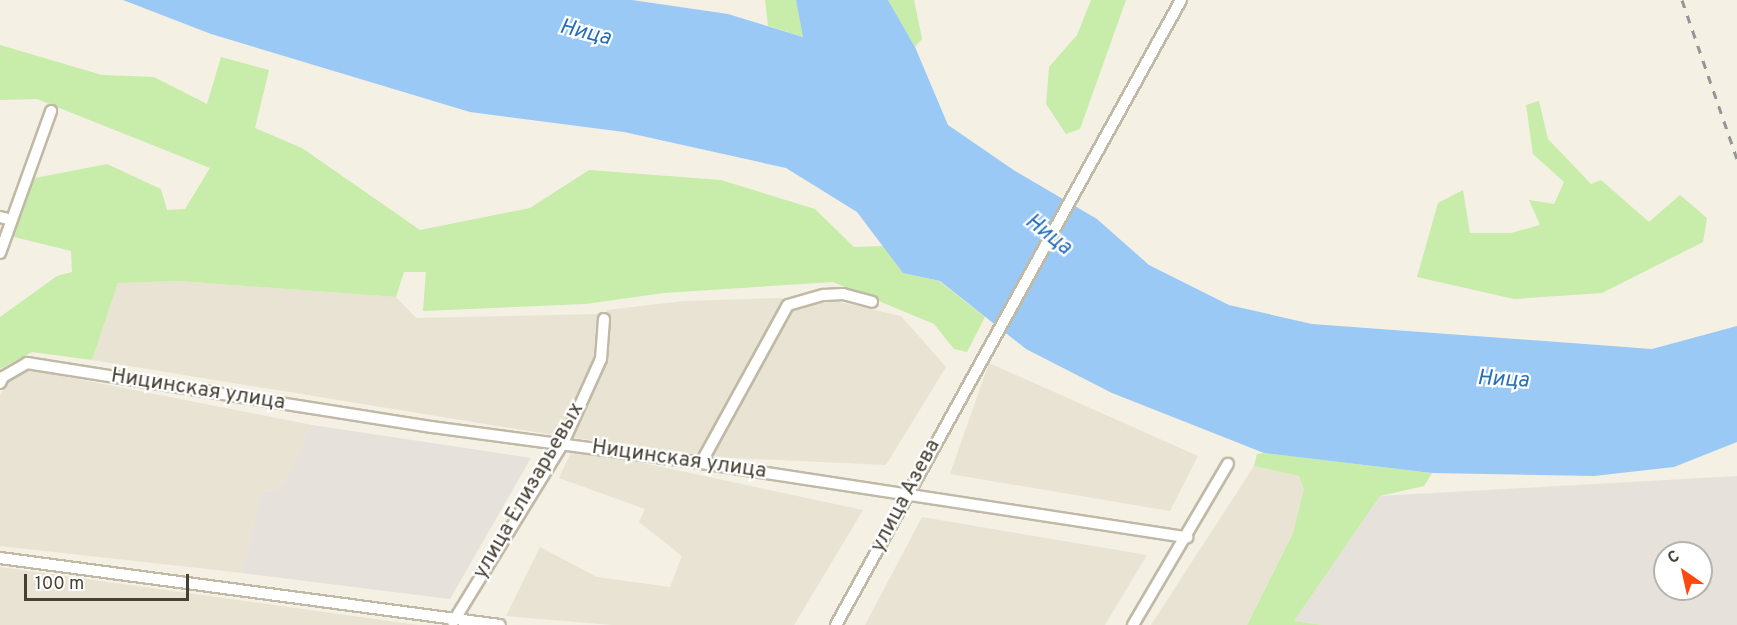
<!DOCTYPE html>
<html>
<head>
<meta charset="utf-8">
<style>
  body { margin:0 }
  #map { position:relative; width:1737px; height:625px; overflow:hidden; background:#f4f0e4; font-family:Overpass,sans-serif }
  div>[style] { position:absolute }
  [style*='--x'] { left:calc(var(--x)*1px); top:calc(var(--y)*1px); width:calc(var(--w)*1px); rotate:calc(var(--a)*1deg) }
  .residential>* { inset:0; background:#e8e3d2 }
  .industrial>* { inset:0; background:#e6e1da }
  .green>* { inset:0; background:#c8eca9 }
  .water>* { inset:0; background:#9bc9f6 }
  .roads { filter:drop-shadow(2px 0 #c0b9a6) drop-shadow(-2px 0 #c0b9a6) drop-shadow(0 2px #c0b9a6) drop-shadow(0 -2px #c0b9a6) }
  .minor>* { height:10px; margin:-5px; padding:0 5px; transform-origin:5px; border-radius:5px; background:#fff }
  .rail>* { height:3px; margin-top:-1.5px; transform-origin:0; background:repeating-linear-gradient(90deg,#959595 0 8px,transparent 0 16px) }
  span { translate:-50% -50%; white-space:nowrap; text-align:center; line-height:1.15; -webkit-text-stroke:4.5px #fff; paint-order:stroke }
  .street-label { font-size:21px; color:#474134 }
  .water-label { font-size:22px; color:#246fbb; font-style:italic }
  .north { position:absolute; left:1653px; top:541px; width:60px; height:60px; box-sizing:border-box; background:#fff; border:2px solid #b5b3ae; border-radius:50%; rotate:326deg; font-size:16px; font-weight:700; line-height:24px; text-align:center; color:#474134 }
  .north::after { content:''; display:block; margin:auto; width:21px; height:27px; background:#ff4810; clip-path:polygon(50% 0,100% 100%,50% 72%,0 100%) }
  .scale { position:absolute; left:24px; top:574px; width:165px; height:27px; box-sizing:border-box; border:3px solid #474134; border-top:0; padding-left:8px; font-size:18px; line-height:21px; white-space:nowrap; color:#474134; -webkit-text-stroke:4px #fff; paint-order:stroke }
</style>
</head>
<body>
<div id="map">
  <div class="residential">
    <div style="clip-path:polygon(180px 281px,396px 297px,416px 318px,598px 314px,596px 358px,560px 436px,92px 360px,118px 283px)"></div>
    <div style="clip-path:polygon(782px 298px,780px 311px,701px 457px,570px 437px,605px 366px,607px 310px,684px 301px)"></div>
    <div style="clip-path:polygon(835px 301px,901px 316px,946px 367px,886px 465px,710px 457px,790px 308px)"></div>
    <div style="clip-path:polygon(989px 363px,1198px 456px,1170px 511px,950px 474px)"></div>
    <div style="clip-path:polygon(27px 369px,312px 425px,285px 482px,274px 490px,261px 491px,243px 573px,0 546px,0 396px,6px 383px)"></div>
    <div style="clip-path:polygon(573px 448px,863px 510px,794px 625px,613px 625px,506px 616px,540px 547px,597px 577px,670px 587px,682px 556px,639px 522px,645px 509px,559px 478px)"></div>
    <div style="clip-path:polygon(1254px 466px,1300px 476px,1304px 489px,1293px 533px,1247px 625px,1151px 625px)"></div>
    <div style="clip-path:polygon(922px 517px,1147px 555px,1105px 625px,865px 625px)"></div>
    <div style="clip-path:polygon(0 567px,418px 625px,0 625px)"></div>
  </div>
  <div class="industrial">
    <div style="clip-path:polygon(312px 425px,531px 458px,450px 599px,243px 573px,261px 491px,274px 490px,285px 482px)"></div>
    <div style="clip-path:polygon(evenodd,1737px 476px,1737px 625px,1323px 625px,1294px 621px,1380px 496px,1737px 476px,1665px 553px,1701px 553px,1701px 589px,1665px 589px,1665px 553px)"></div>
  </div>
  <div class="green">
    <div style="clip-path:polygon(765px 0,796px 0,804px 37px,768px 26px)"></div>
    <div style="clip-path:polygon(888px 0,914px 0,922px 39px,915px 47px)"></div>
    <div style="clip-path:polygon(1091px 0,1126px 0,1080px 129px,1066px 134px,1046px 104px,1049px 67px,1077px 35px)"></div>
    <div style="clip-path:polygon(0 45px,102px 75px,154px 77px,207px 104px,221px 57px,269px 70px,255px 128px,302px 148px,420px 230px,530px 208px,589px 170px,721px 180px,815px 209px,854px 247px,883px 246px,903px 273px,939px 281px,985px 317px,967px 352px,954px 349px,934px 324px,833px 282px,664px 293px,585px 304px,423px 311px,426px 272px,404px 272px,396px 297px,180px 281px,118px 283px,92px 360px,32px 352px,0 369px,0 317px,57px 276px,72px 272px,71px 251px,10px 236px,30px 179px,107px 164px,161px 189px,167px 210px,185px 209px,210px 168px,37px 99px,0 100px)"></div>
    <div style="clip-path:polygon(1539px 101px,1548px 139px,1591px 184px,1601px 180px,1649px 222px,1680px 195px,1707px 218px,1703px 242px,1602px 293px,1514px 299px,1417px 277px,1438px 203px,1463px 190px,1470px 233px,1511px 233px,1540px 225px,1529px 200px,1554px 204px,1564px 182px,1533px 154px,1526px 105px)"></div>
    <div style="clip-path:polygon(1264px 453px,1432px 473px,1424px 486px,1380px 496px,1294px 621px,1323px 625px,1247px 625px,1293px 533px,1304px 489px,1299px 476px,1254px 466px,1257px 454px)"></div>
  </div>
  <div class="water">
    <div style="clip-path:polygon(123px 0,632px 0,728px 14px,803px 37px,796px 0,888px 0,915px 47px,948px 125px,1015px 171px,1097px 219px,1149px 265px,1229px 305px,1312px 324px,1652px 349px,1737px 326px,1737px 442px,1674px 467px,1594px 476px,1432px 473px,1264px 453px,1112px 393px,1026px 349px,940px 281px,903px 273px,857px 212px,786px 168px,624px 132px,470px 112px,211px 34px)"></div>
  </div>
  <div class="roads">
    <div class="minor">
      <div style="--x:0;--y:217;--w:12;--a:14"></div>
      <div style="--x:0;--y:253;--w:151;--a:-70.2"></div>
      <div style="--x:0;--y:383;--w:7;--a:-63"></div>
      <div style="--x:3;--y:377;--w:28;--a:-30"></div>
      <div style="--x:27;--y:363;--w:410;--a:9"></div>
      <div style="--x:432;--y:427;--w:271;--a:7.6"></div>
      <div style="--x:701;--y:463;--w:492;--a:8.7"></div>
      <div style="--x:701;--y:463;--w:180;--a:-61.2"></div>
      <div style="--x:788;--y:305;--w:37;--a:-16"></div>
      <div style="--x:824;--y:295;--w:19;--a:-3"></div>
      <div style="--x:843;--y:294;--w:30;--a:15"></div>
      <div style="--x:0;--y:558;--w:504;--a:7.63"></div>
      <div style="--x:453;--y:622;--w:210;--a:-58.4"></div>
      <div style="--x:563;--y:443;--w:92;--a:-65.7"></div>
      <div style="--x:601;--y:359;--w:40;--a:-85.7"></div>
      <div style="--x:836;--y:625;--w:714;--a:-61.1"></div>
      <div style="--x:1133;--y:625;--w:187;--a:-59.5"></div>
    </div>
  </div>
  <div class="rail">
    <div style="--x:1682;--y:0;--w:168;--a:70.9"></div>
  </div>
  <div class="street-label">
    <span style="left:198px;top:390px;rotate:9deg">Ницинская улица</span>
    <span style="left:679px;top:460px;rotate:8deg">Ницинская улица</span>
    <span style="left:529px;top:491px;rotate:-60deg">улица Елизарьевых</span>
    <span style="left:906px;top:496px;rotate:-62deg">улица Азева</span>
  </div>
  <div class="water-label">
    <span style="left:585px;top:33px;rotate:14deg">Ница</span>
    <span style="left:1048px;top:235px;rotate:38deg">Ница</span>
    <span style="left:1503px;top:380px;rotate:3deg">Ница</span>
  </div>
  <div class="north">С</div>
  <div class="scale">100 m</div>
</div>
</body>
</html>
